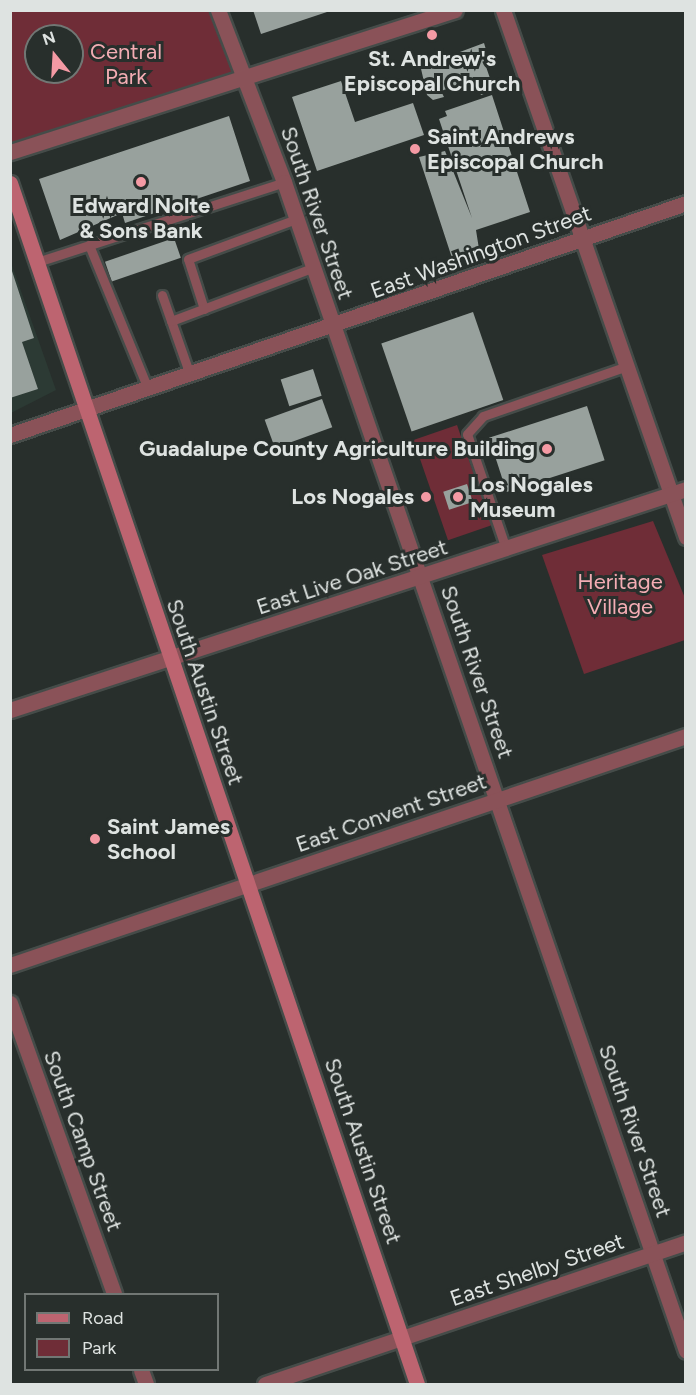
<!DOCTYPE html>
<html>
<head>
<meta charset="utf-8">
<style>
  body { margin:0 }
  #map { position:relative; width:696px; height:1395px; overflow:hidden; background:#282f2c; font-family:Figtree,sans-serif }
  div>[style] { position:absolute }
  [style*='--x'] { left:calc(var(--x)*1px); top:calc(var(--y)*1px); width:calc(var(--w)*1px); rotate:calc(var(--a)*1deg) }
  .built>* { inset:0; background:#2c3a34 }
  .green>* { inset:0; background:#6f2d37; transform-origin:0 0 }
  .building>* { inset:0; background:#98a19d; transform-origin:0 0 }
  .roads { filter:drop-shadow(2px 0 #454c49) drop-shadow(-2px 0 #454c49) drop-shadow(0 2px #454c49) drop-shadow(0 -2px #454c49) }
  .service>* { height:9px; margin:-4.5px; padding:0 4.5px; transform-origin:4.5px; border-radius:4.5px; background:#8a5258 }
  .minor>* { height:15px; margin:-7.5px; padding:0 7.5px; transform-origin:7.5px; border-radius:7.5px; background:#8a5258 }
  .secondary>* { height:15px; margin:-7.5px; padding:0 7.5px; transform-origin:7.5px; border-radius:7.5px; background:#bd6470 }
  .dots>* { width:16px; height:16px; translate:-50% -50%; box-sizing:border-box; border:3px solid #282f2c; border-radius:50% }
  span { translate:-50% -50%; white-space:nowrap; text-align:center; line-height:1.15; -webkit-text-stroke:6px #282f2c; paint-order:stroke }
  .park-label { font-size:22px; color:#f4adb4 }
  .poi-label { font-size:22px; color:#dee3e1; font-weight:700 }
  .left { translate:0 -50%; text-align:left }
  .right { translate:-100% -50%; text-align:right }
  .street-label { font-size:22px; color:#dee3e1 }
  .frame { position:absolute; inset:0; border:12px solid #dee3e1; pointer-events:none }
  .legend { position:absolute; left:24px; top:1293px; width:195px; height:78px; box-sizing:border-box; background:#282f2c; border:2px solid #717774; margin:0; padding:8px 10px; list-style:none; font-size:18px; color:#dee3e1 }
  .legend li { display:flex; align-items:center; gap:12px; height:30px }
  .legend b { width:30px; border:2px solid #717774 }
  .north { position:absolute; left:24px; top:24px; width:60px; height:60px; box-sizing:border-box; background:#282f2c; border:2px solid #717774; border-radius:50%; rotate:342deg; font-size:16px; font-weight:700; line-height:24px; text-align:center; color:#dee3e1 }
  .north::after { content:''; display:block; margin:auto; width:21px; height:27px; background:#f49aa4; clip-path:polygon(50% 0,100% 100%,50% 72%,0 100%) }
</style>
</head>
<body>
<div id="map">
  <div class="built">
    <div style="clip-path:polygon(10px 260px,56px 390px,11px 413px,10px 413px)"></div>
  </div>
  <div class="green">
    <div style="clip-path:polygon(evenodd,10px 11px,218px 11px,246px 81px,11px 152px,10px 11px,36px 36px,72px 36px,72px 72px,36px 72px,36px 36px)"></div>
    <div style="left:457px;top:425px;width:106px;height:46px;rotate:71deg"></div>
    <div style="clip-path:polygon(653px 521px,685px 598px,685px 640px,584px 674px,542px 555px)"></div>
  </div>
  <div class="building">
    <div style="clip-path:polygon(253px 10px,330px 10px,330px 11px,261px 34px)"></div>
    <div style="clip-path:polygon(484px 43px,487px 53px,482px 55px,494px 90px,481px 95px,475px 79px,441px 91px,444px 97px,433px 100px,427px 95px,419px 60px,431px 56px,433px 62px)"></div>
    <div style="clip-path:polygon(341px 81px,355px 122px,413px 103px,424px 135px,317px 171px,292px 97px)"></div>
    <div style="clip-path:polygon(492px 95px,530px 212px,476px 230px,479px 249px,452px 258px,419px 157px,445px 151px,472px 218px,439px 119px,447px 116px,445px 111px)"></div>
    <div style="clip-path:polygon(229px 116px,250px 181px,125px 223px,122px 213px,60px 240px,39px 179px)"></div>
    <div style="left:174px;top:238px;width:21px;height:73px;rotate:71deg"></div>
    <div style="clip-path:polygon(11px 268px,34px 338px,22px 342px,38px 389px,10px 398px)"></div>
    <div style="left:473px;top:312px;width:93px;height:97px;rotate:71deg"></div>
    <div style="left:313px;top:369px;width:28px;height:34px;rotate:72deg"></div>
    <div style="left:322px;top:399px;width:30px;height:61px;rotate:70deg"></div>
    <div style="left:587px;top:406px;width:57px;height:103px;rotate:72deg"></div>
    <div style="left:467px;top:484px;width:19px;height:25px;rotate:72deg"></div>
  </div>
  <div class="roads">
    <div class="service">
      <div style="--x:89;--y:245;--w:156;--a:67.7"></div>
      <div style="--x:37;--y:262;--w:260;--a:-17.9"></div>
      <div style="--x:162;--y:295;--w:85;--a:70.7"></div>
      <div style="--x:204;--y:309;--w:52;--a:-107.7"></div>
      <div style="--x:188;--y:259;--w:115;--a:-20.3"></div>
      <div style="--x:171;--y:321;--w:151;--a:-20.6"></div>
      <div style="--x:506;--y:549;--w:121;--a:-108.7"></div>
      <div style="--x:467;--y:434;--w:24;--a:-48"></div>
      <div style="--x:483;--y:416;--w:152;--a:-19.1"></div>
    </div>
    <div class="minor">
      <div style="--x:218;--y:10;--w:184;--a:69"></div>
      <div style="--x:284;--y:182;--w:1236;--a:71.02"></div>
      <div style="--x:503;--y:10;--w:558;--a:70.85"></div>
      <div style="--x:10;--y:152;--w:467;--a:-17.7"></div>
      <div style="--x:10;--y:435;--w:715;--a:-18.94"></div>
      <div style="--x:10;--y:710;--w:711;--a:-18.1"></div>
      <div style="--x:10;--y:965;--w:714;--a:-18.71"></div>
      <div style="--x:10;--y:1003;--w:309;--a:70.3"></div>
      <div style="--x:141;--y:1370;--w:15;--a:70"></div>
      <div style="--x:265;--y:1384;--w:444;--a:-18.6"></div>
    </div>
    <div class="secondary">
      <div style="--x:10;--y:183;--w:1268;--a:71.28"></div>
    </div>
  </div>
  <div class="dots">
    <div style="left:432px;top:35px;background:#f49aa4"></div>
    <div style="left:415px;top:149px;background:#f49aa4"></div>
    <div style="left:141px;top:182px;background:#f49aa4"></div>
    <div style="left:547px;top:449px;background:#f49aa4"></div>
    <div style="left:426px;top:497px;background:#f49aa4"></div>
    <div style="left:458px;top:497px;background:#f49aa4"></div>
    <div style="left:95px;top:839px;background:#f49aa4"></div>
  </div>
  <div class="park-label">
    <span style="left:126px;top:64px">Central<br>Park</span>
    <span style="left:620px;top:594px">Heritage<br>Village</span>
  </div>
  <div class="poi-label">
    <span style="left:432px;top:71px">St. Andrew's<br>Episcopal Church</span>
    <span class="left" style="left:427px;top:149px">Saint Andrews<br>Episcopal Church</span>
    <span style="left:141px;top:218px">Edward Nolte<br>&amp; Sons Bank</span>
    <span class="right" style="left:535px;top:449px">Guadalupe County Agriculture Building</span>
    <span class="left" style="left:470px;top:497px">Los Nogales<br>Museum</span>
    <span class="right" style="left:414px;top:497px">Los Nogales</span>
    <span class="left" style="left:107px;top:839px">Saint James<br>School</span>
  </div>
  <div class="street-label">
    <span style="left:317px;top:213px;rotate:71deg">South River Street</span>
    <span style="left:481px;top:252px;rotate:-20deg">East Washington Street</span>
    <span style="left:352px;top:577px;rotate:-18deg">East Live Oak Street</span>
    <span style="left:477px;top:672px;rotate:71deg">South River Street</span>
    <span style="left:205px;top:692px;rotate:71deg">South Austin Street</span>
    <span style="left:391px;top:813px;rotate:-19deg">East Convent Street</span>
    <span style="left:635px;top:1131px;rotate:71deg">South River Street</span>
    <span style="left:83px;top:1141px;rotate:70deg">South Camp Street</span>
    <span style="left:363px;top:1151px;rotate:71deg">South Austin Street</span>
    <span style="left:537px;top:1270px;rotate:-19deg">East Shelby Street</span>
  </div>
  <div class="frame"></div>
  <ul class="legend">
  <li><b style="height:8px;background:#bd6470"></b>Road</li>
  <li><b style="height:16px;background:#6f2d37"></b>Park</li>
  </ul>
  <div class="north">N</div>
</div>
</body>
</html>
